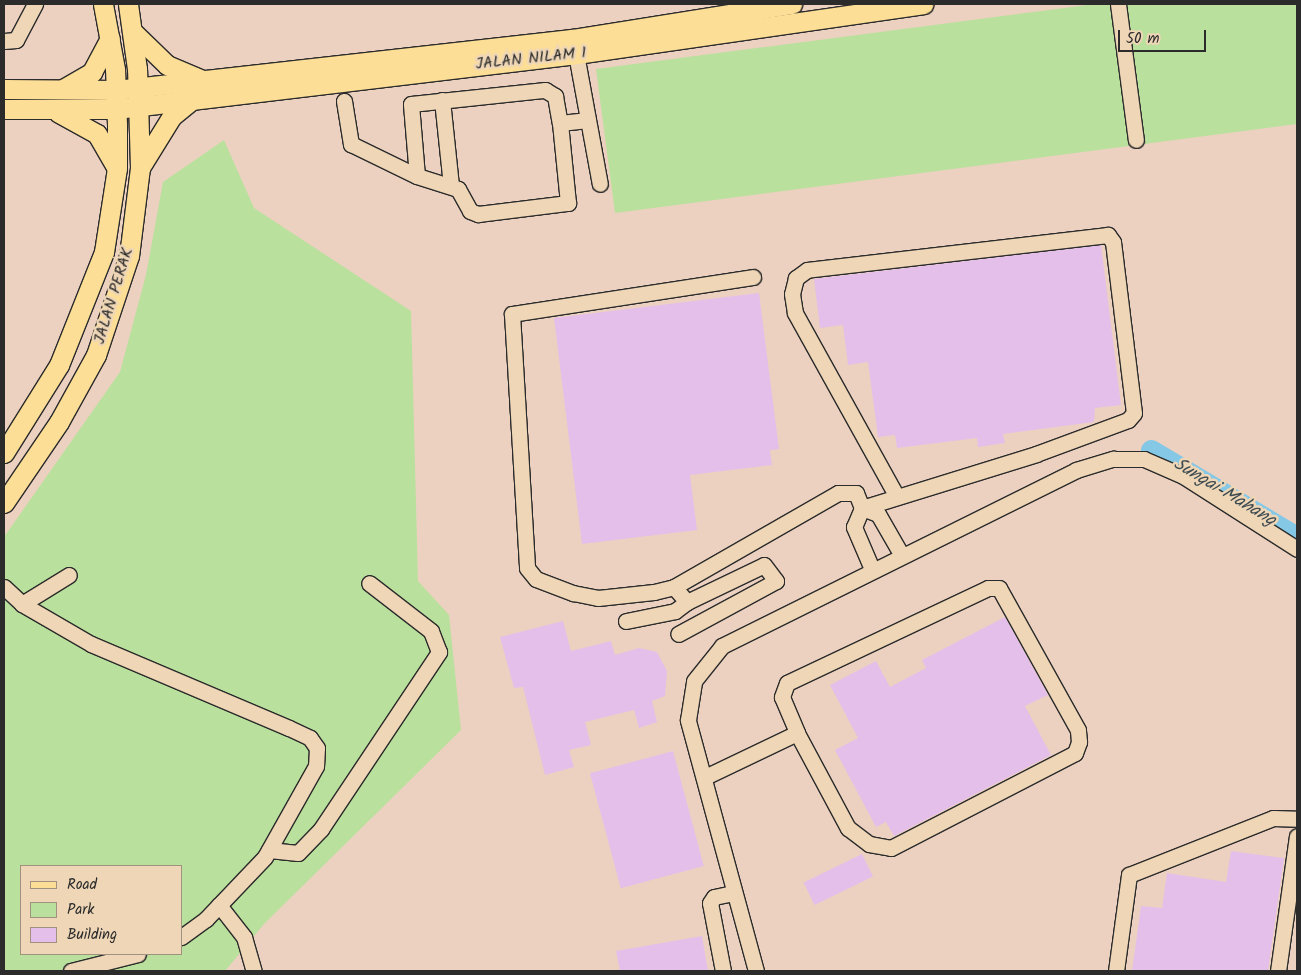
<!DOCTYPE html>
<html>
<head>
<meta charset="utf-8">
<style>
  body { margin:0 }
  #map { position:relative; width:1301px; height:975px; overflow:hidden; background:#ecd1c0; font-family:Kalam,sans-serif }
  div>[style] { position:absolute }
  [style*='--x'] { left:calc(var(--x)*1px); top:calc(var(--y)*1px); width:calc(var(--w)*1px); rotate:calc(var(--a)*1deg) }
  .green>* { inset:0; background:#b9e09c }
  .river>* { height:21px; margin:-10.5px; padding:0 10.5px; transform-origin:10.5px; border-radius:10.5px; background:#85c8e6 }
  .building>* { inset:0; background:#e4bfea; transform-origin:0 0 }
  .roads { filter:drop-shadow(1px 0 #2b2b2b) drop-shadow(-1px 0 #2b2b2b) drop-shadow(0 1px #2b2b2b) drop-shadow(0 -1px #2b2b2b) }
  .minor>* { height:15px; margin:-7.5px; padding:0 7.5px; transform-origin:7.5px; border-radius:7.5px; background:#eed6b6 }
  .major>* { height:19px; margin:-9.5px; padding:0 9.5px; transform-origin:9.5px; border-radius:9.5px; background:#fdde96 }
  span { translate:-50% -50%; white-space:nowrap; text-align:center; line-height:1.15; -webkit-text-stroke:5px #eed6b6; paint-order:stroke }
  .street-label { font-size:16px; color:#2b2b2b }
  .water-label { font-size:18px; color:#3d4a50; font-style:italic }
  .frame { position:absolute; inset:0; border:5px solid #2b2b2b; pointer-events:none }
  .legend { position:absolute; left:20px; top:865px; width:162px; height:90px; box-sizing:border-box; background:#eed6b6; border:1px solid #a0927e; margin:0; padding:6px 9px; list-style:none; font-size:15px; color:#2b2b2b }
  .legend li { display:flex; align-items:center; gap:10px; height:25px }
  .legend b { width:25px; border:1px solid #a0927e }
  .scale { position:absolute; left:1118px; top:30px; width:88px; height:22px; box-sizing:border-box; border:2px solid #2b2b2b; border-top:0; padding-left:6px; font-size:15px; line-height:18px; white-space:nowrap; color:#2b2b2b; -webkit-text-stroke:4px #eed6b6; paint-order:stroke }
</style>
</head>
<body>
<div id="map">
  <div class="green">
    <div style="clip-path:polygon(1095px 4px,1297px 4px,1297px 124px,615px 213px,596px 69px)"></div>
    <div style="clip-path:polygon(evenodd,224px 140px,254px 208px,411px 311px,418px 581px,449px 615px,461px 730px,264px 924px,225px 971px,4px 971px,4px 537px,120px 372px,146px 275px,163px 182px,224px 140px,21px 866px,181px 866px,181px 954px,21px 954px,21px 866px)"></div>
  </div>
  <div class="river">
    <div style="--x:1151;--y:450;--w:170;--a:30.8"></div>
  </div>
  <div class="building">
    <div style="clip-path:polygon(1101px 245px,1121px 405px,1095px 408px,1094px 422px,1003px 434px,1005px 443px,978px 447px,977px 438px,897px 448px,895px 435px,878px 437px,868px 362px,848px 365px,843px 325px,820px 328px,814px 279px)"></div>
    <div style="clip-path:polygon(759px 293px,779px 449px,770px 450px,772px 465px,690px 475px,697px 530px,582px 544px,554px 318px)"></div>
    <div style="clip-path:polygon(1005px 617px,1048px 695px,1025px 706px,1051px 755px,894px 836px,886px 822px,876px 827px,835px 750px,858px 738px,830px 685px,876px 661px,890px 687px,926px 668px,922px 660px)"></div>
    <div style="clip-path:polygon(563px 621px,571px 651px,611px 641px,615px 655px,639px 648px,657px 652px,667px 671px,665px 696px,652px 701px,657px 722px,639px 728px,634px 710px,585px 722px,591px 745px,569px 750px,574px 767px,545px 775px,523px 687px,514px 688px,500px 637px)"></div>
    <div style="left:673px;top:751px;width:119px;height:86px;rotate:75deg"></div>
    <div style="clip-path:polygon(1231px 851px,1284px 858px,1268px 971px,1132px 971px,1141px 906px,1162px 908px,1167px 873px,1226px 882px)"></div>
    <div style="left:862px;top:854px;width:25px;height:65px;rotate:64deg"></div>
    <div style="clip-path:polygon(702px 936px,708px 971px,620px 971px,616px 951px)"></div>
  </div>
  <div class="roads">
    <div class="minor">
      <div style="--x:1118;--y:4;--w:137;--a:82.5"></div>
      <div style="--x:4;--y:41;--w:12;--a:-5"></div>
      <div style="--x:16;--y:40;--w:41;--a:-62.2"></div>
      <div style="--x:574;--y:43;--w:143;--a:79.6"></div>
      <div style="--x:442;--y:100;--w:85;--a:84"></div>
      <div style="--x:344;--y:101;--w:44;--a:80.8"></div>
      <div style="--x:351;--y:144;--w:73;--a:25.9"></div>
      <div style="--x:417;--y:176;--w:43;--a:17.6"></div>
      <div style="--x:458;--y:189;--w:25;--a:61"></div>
      <div style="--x:470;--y:211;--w:9;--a:21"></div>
      <div style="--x:478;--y:214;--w:91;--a:-7"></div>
      <div style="--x:568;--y:203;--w:80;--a:-95.7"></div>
      <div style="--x:417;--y:176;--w:72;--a:-94.8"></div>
      <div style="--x:411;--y:104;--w:135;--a:-6"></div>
      <div style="--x:545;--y:90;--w:12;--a:31"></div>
      <div style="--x:555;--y:96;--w:27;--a:80"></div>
      <div style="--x:560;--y:123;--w:28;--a:-6"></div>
      <div style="--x:753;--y:277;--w:244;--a:171.3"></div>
      <div style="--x:512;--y:314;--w:254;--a:86.6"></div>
      <div style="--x:527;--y:568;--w:14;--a:51"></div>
      <div style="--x:536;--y:579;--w:40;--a:21"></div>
      <div style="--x:573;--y:593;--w:25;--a:11"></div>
      <div style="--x:598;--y:598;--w:56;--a:-6.1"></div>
      <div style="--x:654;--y:592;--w:21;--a:-14"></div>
      <div style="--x:674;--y:587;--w:189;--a:-29.8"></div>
      <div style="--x:838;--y:493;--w:18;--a:0"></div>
      <div style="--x:856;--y:493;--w:16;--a:68"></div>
      <div style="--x:862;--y:508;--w:17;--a:21"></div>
      <div style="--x:878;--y:514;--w:46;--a:60.1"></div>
      <div style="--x:872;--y:569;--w:46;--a:-113.2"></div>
      <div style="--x:854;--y:527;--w:21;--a:-67"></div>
      <div style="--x:862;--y:508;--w:182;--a:-17.2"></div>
      <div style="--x:1036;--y:454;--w:98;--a:-20.3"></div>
      <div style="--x:1128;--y:420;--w:9;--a:-49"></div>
      <div style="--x:1134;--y:413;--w:172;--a:-97"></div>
      <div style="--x:1113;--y:242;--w:9;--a:-126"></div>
      <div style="--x:1108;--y:235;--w:303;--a:173.4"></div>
      <div style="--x:807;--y:270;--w:14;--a:144"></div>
      <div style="--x:796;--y:278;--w:16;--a:104"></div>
      <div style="--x:792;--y:294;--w:19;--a:81"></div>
      <div style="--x:795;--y:313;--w:208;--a:61"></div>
      <div style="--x:4;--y:587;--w:25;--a:43"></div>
      <div style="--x:22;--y:604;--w:80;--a:30.1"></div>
      <div style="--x:91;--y:644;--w:215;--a:23"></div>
      <div style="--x:289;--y:728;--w:23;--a:25"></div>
      <div style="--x:310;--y:738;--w:12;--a:55"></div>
      <div style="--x:317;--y:748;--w:18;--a:93"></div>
      <div style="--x:316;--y:766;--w:104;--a:119.3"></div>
      <div style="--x:265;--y:857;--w:86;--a:133.6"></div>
      <div style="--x:206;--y:919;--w:31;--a:144"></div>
      <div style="--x:674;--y:587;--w:20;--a:49"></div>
      <div style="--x:687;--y:602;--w:85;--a:-25.7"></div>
      <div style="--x:764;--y:565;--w:20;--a:53"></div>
      <div style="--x:776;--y:581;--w:111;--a:151.6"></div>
      <div style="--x:22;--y:604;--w:55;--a:-31.7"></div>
      <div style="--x:626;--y:621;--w:50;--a:-11.5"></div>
      <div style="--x:675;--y:611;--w:15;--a:-37"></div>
      <div style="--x:705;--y:777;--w:102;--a:-25.6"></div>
      <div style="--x:797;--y:733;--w:108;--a:61.8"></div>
      <div style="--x:848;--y:828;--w:26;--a:37"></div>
      <div style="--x:869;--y:844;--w:22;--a:10"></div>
      <div style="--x:891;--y:848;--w:207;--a:-27.3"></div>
      <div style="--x:1075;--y:753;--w:12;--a:-70"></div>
      <div style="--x:1079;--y:742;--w:12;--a:-95"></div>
      <div style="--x:1078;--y:730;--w:162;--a:-119.1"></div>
      <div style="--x:999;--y:588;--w:11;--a:180"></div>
      <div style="--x:988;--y:588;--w:222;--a:154.7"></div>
      <div style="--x:787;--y:683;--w:15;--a:110"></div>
      <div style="--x:782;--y:697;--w:39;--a:67"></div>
      <div style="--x:269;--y:850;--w:29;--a:6"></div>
      <div style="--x:298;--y:853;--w:33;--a:-46"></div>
      <div style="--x:321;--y:829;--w:213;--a:-56.3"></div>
      <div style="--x:439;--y:652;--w:22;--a:-111"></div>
      <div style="--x:431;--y:631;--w:78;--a:-142.3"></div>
      <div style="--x:219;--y:905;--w:41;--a:52"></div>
      <div style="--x:244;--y:937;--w:35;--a:74"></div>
      <div style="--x:71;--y:971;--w:69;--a:-14.2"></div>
      <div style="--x:723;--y:971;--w:69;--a:-100.8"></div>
      <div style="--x:710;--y:903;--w:7;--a:-56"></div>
      <div style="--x:714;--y:897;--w:19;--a:-12"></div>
      <div style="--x:756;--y:971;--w:260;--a:-105.2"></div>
      <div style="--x:688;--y:720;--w:39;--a:-81"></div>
      <div style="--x:694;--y:681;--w:45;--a:-51.3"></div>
      <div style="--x:722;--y:646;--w:395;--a:-26.4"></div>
      <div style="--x:1076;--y:470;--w:39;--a:-17"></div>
      <div style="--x:1113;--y:459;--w:31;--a:0"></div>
      <div style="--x:1144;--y:459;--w:43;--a:23.6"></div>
      <div style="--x:1183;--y:476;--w:135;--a:32.6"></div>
      <div style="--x:1116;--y:971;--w:97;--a:-82.3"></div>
      <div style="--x:1129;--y:875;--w:155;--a:-21.6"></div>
      <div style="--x:1273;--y:818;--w:24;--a:2"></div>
      <div style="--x:1278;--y:971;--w:136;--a:-82"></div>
    </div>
    <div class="major">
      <div style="--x:134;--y:33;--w:46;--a:44.1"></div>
      <div style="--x:167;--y:65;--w:36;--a:23"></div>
      <div style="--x:4;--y:89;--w:112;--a:0.5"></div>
      <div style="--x:116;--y:90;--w:460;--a:-6.4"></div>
      <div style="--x:573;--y:39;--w:222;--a:-9.1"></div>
      <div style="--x:63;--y:89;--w:34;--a:-30"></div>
      <div style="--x:92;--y:72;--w:38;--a:-62"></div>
      <div style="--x:4;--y:109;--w:112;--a:0"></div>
      <div style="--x:116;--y:109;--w:464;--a:-6.8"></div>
      <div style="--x:577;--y:54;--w:350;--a:-8.2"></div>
      <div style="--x:59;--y:113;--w:43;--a:28.9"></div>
      <div style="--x:97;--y:134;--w:39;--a:60"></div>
      <div style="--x:141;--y:166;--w:59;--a:-58.2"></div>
      <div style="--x:172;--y:116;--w:28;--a:-39"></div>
      <div style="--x:4;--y:453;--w:104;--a:-58"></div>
      <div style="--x:59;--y:365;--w:122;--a:-68.3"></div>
      <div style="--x:104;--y:252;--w:85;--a:-81.2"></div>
      <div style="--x:117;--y:168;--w:43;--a:-90"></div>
      <div style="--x:117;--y:125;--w:56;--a:-92"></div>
      <div style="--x:115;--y:69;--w:66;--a:-100.5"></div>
      <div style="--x:4;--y:503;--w:98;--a:-55.8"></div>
      <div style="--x:59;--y:422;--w:77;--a:-61.1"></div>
      <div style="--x:96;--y:355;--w:104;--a:-71.6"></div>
      <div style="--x:129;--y:256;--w:89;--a:-82.9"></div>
      <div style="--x:140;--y:168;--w:99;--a:-91.7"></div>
      <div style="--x:137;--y:69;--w:66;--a:-97.9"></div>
    </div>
  </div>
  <div class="street-label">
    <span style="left:531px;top:59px;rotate:-6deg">JALAN NILAM 1</span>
    <span style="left:114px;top:296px;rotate:-73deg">JALAN PERAK</span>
  </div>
  <div class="water-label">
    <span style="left:1224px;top:493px;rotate:31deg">Sungai Mahang</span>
  </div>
  <div class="frame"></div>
  <ul class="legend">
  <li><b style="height:6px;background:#fdde96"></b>Road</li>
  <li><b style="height:14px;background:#b9e09c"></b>Park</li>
  <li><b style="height:14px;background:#e4bfea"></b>Building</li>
  </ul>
  <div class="scale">50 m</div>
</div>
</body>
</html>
